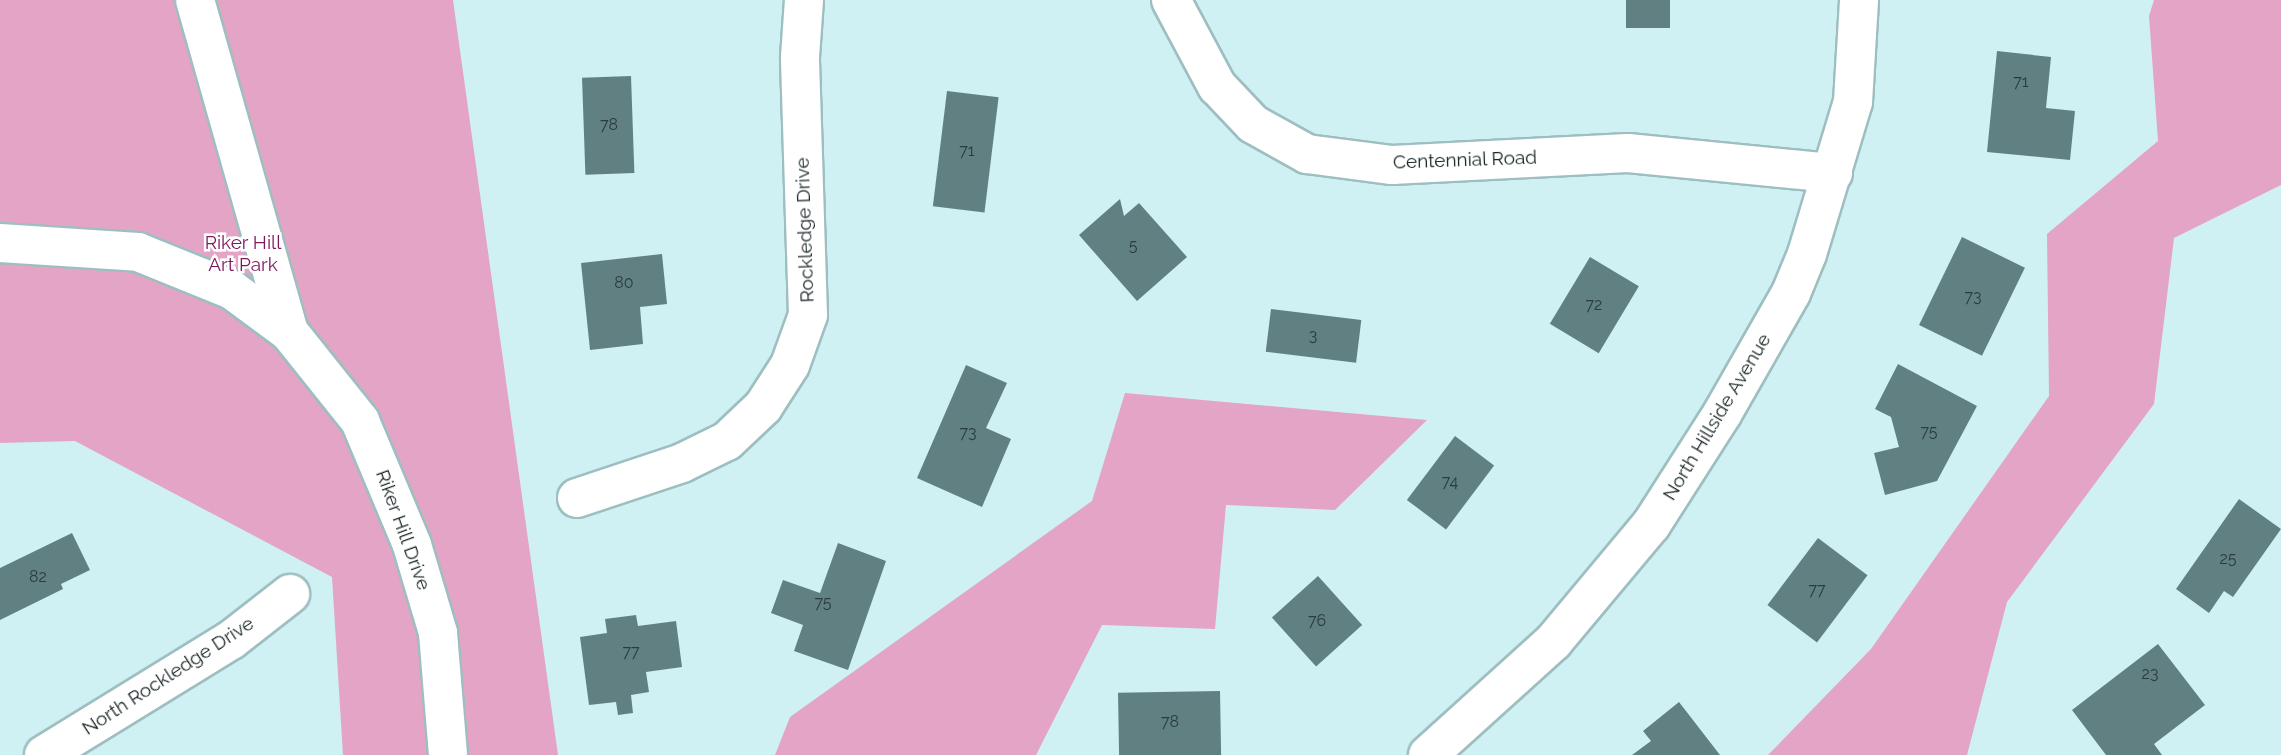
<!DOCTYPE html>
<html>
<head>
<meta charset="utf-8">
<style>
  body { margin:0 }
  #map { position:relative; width:2281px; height:755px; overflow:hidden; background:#cff1f3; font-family:Raleway,sans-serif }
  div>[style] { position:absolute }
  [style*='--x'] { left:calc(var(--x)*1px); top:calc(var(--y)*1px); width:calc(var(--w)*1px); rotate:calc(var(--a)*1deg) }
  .green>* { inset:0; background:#e3a4c6 }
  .building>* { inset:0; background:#618082; transform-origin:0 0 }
  .roads { filter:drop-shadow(2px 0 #9ebec0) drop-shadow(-2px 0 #9ebec0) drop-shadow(0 2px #9ebec0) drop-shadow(0 -2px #9ebec0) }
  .minor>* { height:38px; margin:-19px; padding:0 19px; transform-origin:19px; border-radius:19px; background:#fff }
  .tertiary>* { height:38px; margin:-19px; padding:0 19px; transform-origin:19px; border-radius:19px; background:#fff }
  span { translate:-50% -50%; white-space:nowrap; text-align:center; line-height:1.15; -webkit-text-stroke:5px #fff; paint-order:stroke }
  .number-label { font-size:16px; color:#2b3c3d }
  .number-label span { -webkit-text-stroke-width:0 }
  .street-label { font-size:19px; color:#192526 }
  .park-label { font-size:19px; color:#7f175c }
</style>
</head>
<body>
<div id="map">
  <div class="green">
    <div style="clip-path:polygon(0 0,453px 0,558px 755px,343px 755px,332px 577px,75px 441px,0 443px)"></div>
    <div style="clip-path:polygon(2154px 0,2281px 0,2281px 185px,2174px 238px,2154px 404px,2007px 602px,1967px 755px,1768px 755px,1871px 649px,2049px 396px,2047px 234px,2158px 141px,2149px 16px)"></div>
    <div style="clip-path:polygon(1125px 393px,1427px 420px,1335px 510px,1226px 505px,1215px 629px,1102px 625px,1036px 755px,775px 755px,790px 717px,1092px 501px)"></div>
  </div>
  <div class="building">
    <div style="left:1626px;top:0;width:44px;height:28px"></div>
    <div style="clip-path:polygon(1997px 51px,2051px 57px,2046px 108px,2075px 111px,2070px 160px,1987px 152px)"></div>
    <div style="left:631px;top:76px;width:97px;height:49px;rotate:88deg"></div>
    <div style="left:947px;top:91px;width:52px;height:116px;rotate:7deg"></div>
    <div style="clip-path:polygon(1120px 199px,1124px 216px,1139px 203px,1187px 257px,1137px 301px,1079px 235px)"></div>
    <div style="left:1962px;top:237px;width:70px;height:98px;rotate:26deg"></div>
    <div style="clip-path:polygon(662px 254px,667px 304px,640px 307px,643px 344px,590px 350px,581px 263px)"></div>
    <div style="left:1590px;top:257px;width:57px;height:78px;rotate:31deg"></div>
    <div style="left:1271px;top:309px;width:91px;height:43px;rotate:7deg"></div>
    <div style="clip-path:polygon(1898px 364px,1977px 406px,1937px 481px,1885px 495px,1874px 453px,1899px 447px,1891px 417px,1875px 409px)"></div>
    <div style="clip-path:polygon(966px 365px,1007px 383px,986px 428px,1011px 439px,982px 507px,917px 478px)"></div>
    <div style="left:1455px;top:436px;width:49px;height:80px;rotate:37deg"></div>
    <div style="clip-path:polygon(2239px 499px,2281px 529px,2233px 597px,2224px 591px,2209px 613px,2176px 589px)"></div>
    <div style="clip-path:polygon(72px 533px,90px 570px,61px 584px,63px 589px,0 620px,0 568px)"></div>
    <div style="left:1818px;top:538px;width:62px;height:84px;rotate:37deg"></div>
    <div style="clip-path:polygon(838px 543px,886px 561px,848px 670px,794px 651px,803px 625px,771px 613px,783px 580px,820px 593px)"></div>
    <div style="left:1318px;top:576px;width:66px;height:62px;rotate:48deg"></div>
    <div style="clip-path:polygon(636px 615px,638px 626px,676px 621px,682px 667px,646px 672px,649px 692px,631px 695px,633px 713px,618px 715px,616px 702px,589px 705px,580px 637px,607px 633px,605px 619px)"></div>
    <div style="clip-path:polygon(2158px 644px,2205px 705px,2154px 744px,2162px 755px,2106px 755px,2072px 710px)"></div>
    <div style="left:1220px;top:691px;width:64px;height:102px;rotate:89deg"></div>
    <div style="clip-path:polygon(1679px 702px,1720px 755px,1632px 755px,1651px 741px,1643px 731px)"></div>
  </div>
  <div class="roads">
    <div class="minor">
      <div style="--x:195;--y:0;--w:345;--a:74.2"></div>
      <div style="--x:1171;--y:0;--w:98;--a:61.9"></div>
      <div style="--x:1217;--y:86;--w:52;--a:46.5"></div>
      <div style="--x:1253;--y:124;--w:62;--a:29.1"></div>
      <div style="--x:1307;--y:154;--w:86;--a:7.4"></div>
      <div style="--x:1392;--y:165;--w:236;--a:-2.9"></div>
      <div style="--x:1628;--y:153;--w:206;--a:5.6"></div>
      <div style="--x:0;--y:243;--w:138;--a:3.7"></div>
      <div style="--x:138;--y:252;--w:101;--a:22"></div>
      <div style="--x:232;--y:290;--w:71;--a:36.4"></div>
      <div style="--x:289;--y:332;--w:114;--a:51.4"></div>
      <div style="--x:360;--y:421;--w:134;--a:67.2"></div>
      <div style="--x:412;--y:545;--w:92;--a:73.5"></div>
      <div style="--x:438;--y:633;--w:122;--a:85.3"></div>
      <div style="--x:577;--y:498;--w:111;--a:-18.4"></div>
      <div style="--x:682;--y:463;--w:50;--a:-26.1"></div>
      <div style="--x:727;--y:441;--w:50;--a:-43.4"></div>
      <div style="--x:763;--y:407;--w:50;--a:-57.3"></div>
      <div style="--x:790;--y:365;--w:53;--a:-70.2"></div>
      <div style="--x:808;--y:315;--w:258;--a:-91.8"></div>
      <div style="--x:800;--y:57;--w:57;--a:-86"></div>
      <div style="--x:44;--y:755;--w:220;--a:-31.6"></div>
      <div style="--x:231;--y:640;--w:75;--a:-37.9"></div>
    </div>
    <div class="tertiary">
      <div style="--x:1428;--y:755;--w:169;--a:-42.1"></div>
      <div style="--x:1553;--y:642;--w:153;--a:-50.1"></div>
      <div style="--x:1651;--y:525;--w:132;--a:-57.4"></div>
      <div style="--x:1722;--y:414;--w:139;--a:-60.3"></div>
      <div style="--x:1791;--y:293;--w:42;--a:-67.7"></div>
      <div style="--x:1807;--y:254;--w:159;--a:-73.2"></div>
      <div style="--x:1853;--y:102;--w:102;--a:-86.6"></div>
    </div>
  </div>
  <div class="number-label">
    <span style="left:2021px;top:82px">71</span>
    <span style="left:609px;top:125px">78</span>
    <span style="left:967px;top:151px">71</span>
    <span style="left:1133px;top:246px">5</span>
    <span style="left:624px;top:283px">80</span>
    <span style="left:1973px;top:297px">73</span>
    <span style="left:1594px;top:305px">72</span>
    <span style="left:1313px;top:336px">3</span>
    <span style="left:1929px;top:432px">75</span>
    <span style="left:968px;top:433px">73</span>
    <span style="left:1450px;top:482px">74</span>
    <span style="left:2228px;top:559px">25</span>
    <span style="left:38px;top:577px">82</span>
    <span style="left:1817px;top:590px">77</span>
    <span style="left:823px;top:603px">75</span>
    <span style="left:1317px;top:621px">76</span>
    <span style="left:631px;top:652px">77</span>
    <span style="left:2150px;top:674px">23</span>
    <span style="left:1170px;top:722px">78</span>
  </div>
  <div class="street-label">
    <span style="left:1465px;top:160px;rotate:-2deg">Centennial Road</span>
    <span style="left:805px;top:230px;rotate:-92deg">Rockledge Drive</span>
    <span style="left:1717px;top:417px;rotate:-59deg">North Hillside Avenue</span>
    <span style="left:403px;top:530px;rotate:70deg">Riker Hill Drive</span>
    <span style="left:168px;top:676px;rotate:-33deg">North Rockledge Drive</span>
  </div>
  <div class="park-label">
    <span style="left:243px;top:254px">Riker Hill<br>Art Park</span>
  </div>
</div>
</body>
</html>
